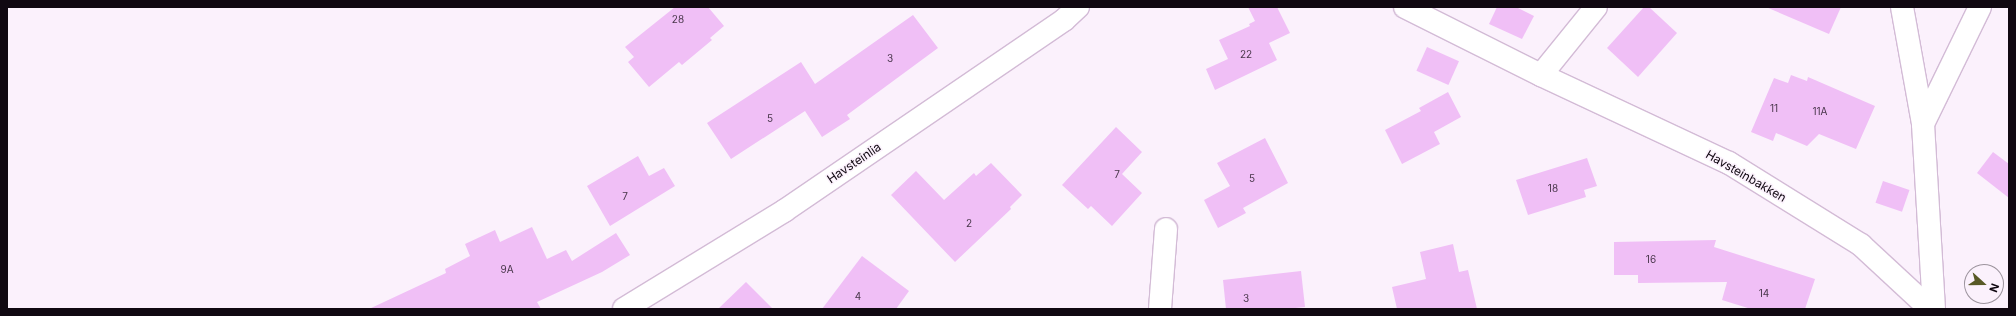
<!DOCTYPE html>
<html>
<head>
<meta charset="utf-8">
<style>
  body { margin:0 }
  #map { position:relative; width:2016px; height:316px; overflow:hidden; background:#fbf1fc; font-family:Inter,sans-serif }
  div>[style] { position:absolute }
  [style*='--x'] { left:calc(var(--x)*1px); top:calc(var(--y)*1px); width:calc(var(--w)*1px); rotate:calc(var(--a)*1deg) }
  .building>* { inset:0; background:#f0bff6; transform-origin:0 0 }
  .roads { filter:drop-shadow(1px 0 #d3bbd6) drop-shadow(-1px 0 #d3bbd6) drop-shadow(0 1px #d3bbd6) drop-shadow(0 -1px #d3bbd6) }
  .minor>* { height:22px; margin:-11px; padding:0 11px; transform-origin:11px; border-radius:11px; background:#fff }
  span { translate:-50% -50%; white-space:nowrap; text-align:center; line-height:1.15; -webkit-text-stroke:3px #fbf1fc; paint-order:stroke }
  .number-label { font-size:10px; color:#48364a }
  .number-label span { -webkit-text-stroke-width:0 }
  .street-label { font-size:12px; color:#100811 }
  .frame { position:absolute; inset:0; border:8px solid #100811; pointer-events:none }
  .north { position:absolute; left:1964px; top:264px; width:40px; height:40px; box-sizing:border-box; background:#fbf1fc; border:1px solid #9d949e; border-radius:50%; rotate:111deg; font-size:11px; font-weight:700; line-height:16px; text-align:center; color:#100811 }
  .north::after { content:''; display:block; margin:auto; width:14px; height:18px; background:#585926; clip-path:polygon(50% 0,100% 100%,50% 72%,0 100%) }
</style>
</head>
<body>
<div id="map">
  <div class="building">
    <div style="clip-path:polygon(675px 7px,708px 7px,724px 26px,710px 38px,712px 40px,682px 65px,679px 62px,649px 87px,628px 62px,634px 57px,625px 47px)"></div>
    <div style="clip-path:polygon(1248px 7px,1277px 7px,1290px 33px,1269px 43px,1277px 60px,1215px 90px,1206px 69px,1228px 59px,1219px 40px,1250px 26px,1249px 24px,1255px 21px)"></div>
    <div style="clip-path:polygon(1497px 7px,1516px 7px,1534px 16px,1522px 39px,1489px 24px)"></div>
    <div style="clip-path:polygon(1644px 7px,1649px 7px,1677px 33px,1638px 77px,1607px 48px)"></div>
    <div style="clip-path:polygon(1766px 7px,1841px 7px,1829px 34px)"></div>
    <div style="clip-path:polygon(913px 15px,938px 48px,847px 115px,850px 119px,822px 137px,805px 111px,731px 159px,707px 123px,801px 62px,815px 84px)"></div>
    <div style="left:1427px;top:47px;width:35px;height:26px;rotate:24deg"></div>
    <div style="clip-path:polygon(1791px 75px,1807px 81px,1808px 77px,1875px 106px,1856px 149px,1819px 134px,1807px 146px,1776px 133px,1773px 141px,1751px 132px,1774px 78px,1788px 83px)"></div>
    <div style="clip-path:polygon(1448px 92px,1461px 117px,1434px 132px,1440px 144px,1402px 164px,1385px 130px,1421px 111px,1419px 108px)"></div>
    <div style="clip-path:polygon(1116px 127px,1142px 152px,1122px 174px,1142px 193px,1112px 226px,1091px 206px,1088px 209px,1062px 185px)"></div>
    <div style="clip-path:polygon(1265px 138px,1288px 183px,1243px 208px,1246px 213px,1218px 228px,1204px 200px,1230px 186px,1217px 163px)"></div>
    <div style="clip-path:polygon(1993px 152px,2009px 164px,2009px 198px,1977px 173px)"></div>
    <div style="clip-path:polygon(638px 156px,649px 176px,664px 168px,675px 186px,610px 226px,587px 186px)"></div>
    <div style="clip-path:polygon(1587px 158px,1597px 186px,1584px 190px,1586px 197px,1528px 215px,1516px 180px)"></div>
    <div style="clip-path:polygon(991px 163px,1022px 195px,1010px 207px,1011px 209px,955px 262px,891px 195px,916px 171px,944px 200px,974px 173px,976px 176px)"></div>
    <div style="left:1883px;top:181px;width:28px;height:23px;rotate:19deg"></div>
    <div style="clip-path:polygon(532px 227px,547px 259px,566px 250px,572px 261px,616px 233px,630px 255px,602px 272px,537px 302px,541px 309px,369px 309px,446px 273px,445px 269px,470px 256px,465px 244px,495px 230px,500px 242px)"></div>
    <div style="clip-path:polygon(1716px 240px,1714px 247px,1815px 279px,1805px 309px,1751px 309px,1722px 300px,1727px 282px,1638px 283px,1638px 275px,1614px 275px,1614px 242px)"></div>
    <div style="clip-path:polygon(1453px 244px,1459px 272px,1468px 270px,1477px 309px,1397px 309px,1392px 287px,1426px 279px,1420px 252px)"></div>
    <div style="clip-path:polygon(862px 256px,909px 291px,896px 309px,822px 309px)"></div>
    <div style="clip-path:polygon(1301px 271px,1305px 307px,1286px 309px,1226px 309px,1223px 280px)"></div>
    <div style="clip-path:polygon(746px 282px,773px 309px,718px 309px)"></div>
  </div>
  <div class="roads">
    <div class="minor">
      <div style="--x:1405;--y:7;--w:152;--a:26.6"></div>
      <div style="--x:1541;--y:75;--w:208;--a:25.1"></div>
      <div style="--x:1729;--y:163;--w:155;--a:31.8"></div>
      <div style="--x:1861;--y:245;--w:94;--a:42.8"></div>
      <div style="--x:1902;--y:7;--w:119;--a:79.8"></div>
      <div style="--x:1923;--y:124;--w:185;--a:86.6"></div>
      <div style="--x:1541;--y:75;--w:87;--a:-51"></div>
      <div style="--x:1923;--y:124;--w:130;--a:-64"></div>
      <div style="--x:624;--y:309;--w:188;--a:-31.5"></div>
      <div style="--x:784;--y:211;--w:339;--a:-34.3"></div>
      <div style="--x:1064;--y:20;--w:19;--a:-43"></div>
      <div style="--x:1160;--y:309;--w:80;--a:-85.7"></div>
    </div>
  </div>
  <div class="number-label">
    <span style="left:678px;top:20px">28</span>
    <span style="left:1246px;top:55px">22</span>
    <span style="left:890px;top:59px">3</span>
    <span style="left:1774px;top:109px">11</span>
    <span style="left:1820px;top:112px">11A</span>
    <span style="left:770px;top:119px">5</span>
    <span style="left:1117px;top:175px">7</span>
    <span style="left:1252px;top:179px">5</span>
    <span style="left:1553px;top:189px">18</span>
    <span style="left:625px;top:197px">7</span>
    <span style="left:969px;top:224px">2</span>
    <span style="left:1651px;top:260px">16</span>
    <span style="left:507px;top:270px">9A</span>
    <span style="left:1764px;top:294px">14</span>
    <span style="left:858px;top:297px">4</span>
    <span style="left:1246px;top:299px">3</span>
  </div>
  <div class="street-label">
    <span style="left:854px;top:163px;rotate:-34deg">Havsteinlia</span>
    <span style="left:1746px;top:176px;rotate:30deg">Havsteinbakken</span>
  </div>
  <div class="frame"></div>
  <div class="north">N</div>
</div>
</body>
</html>
